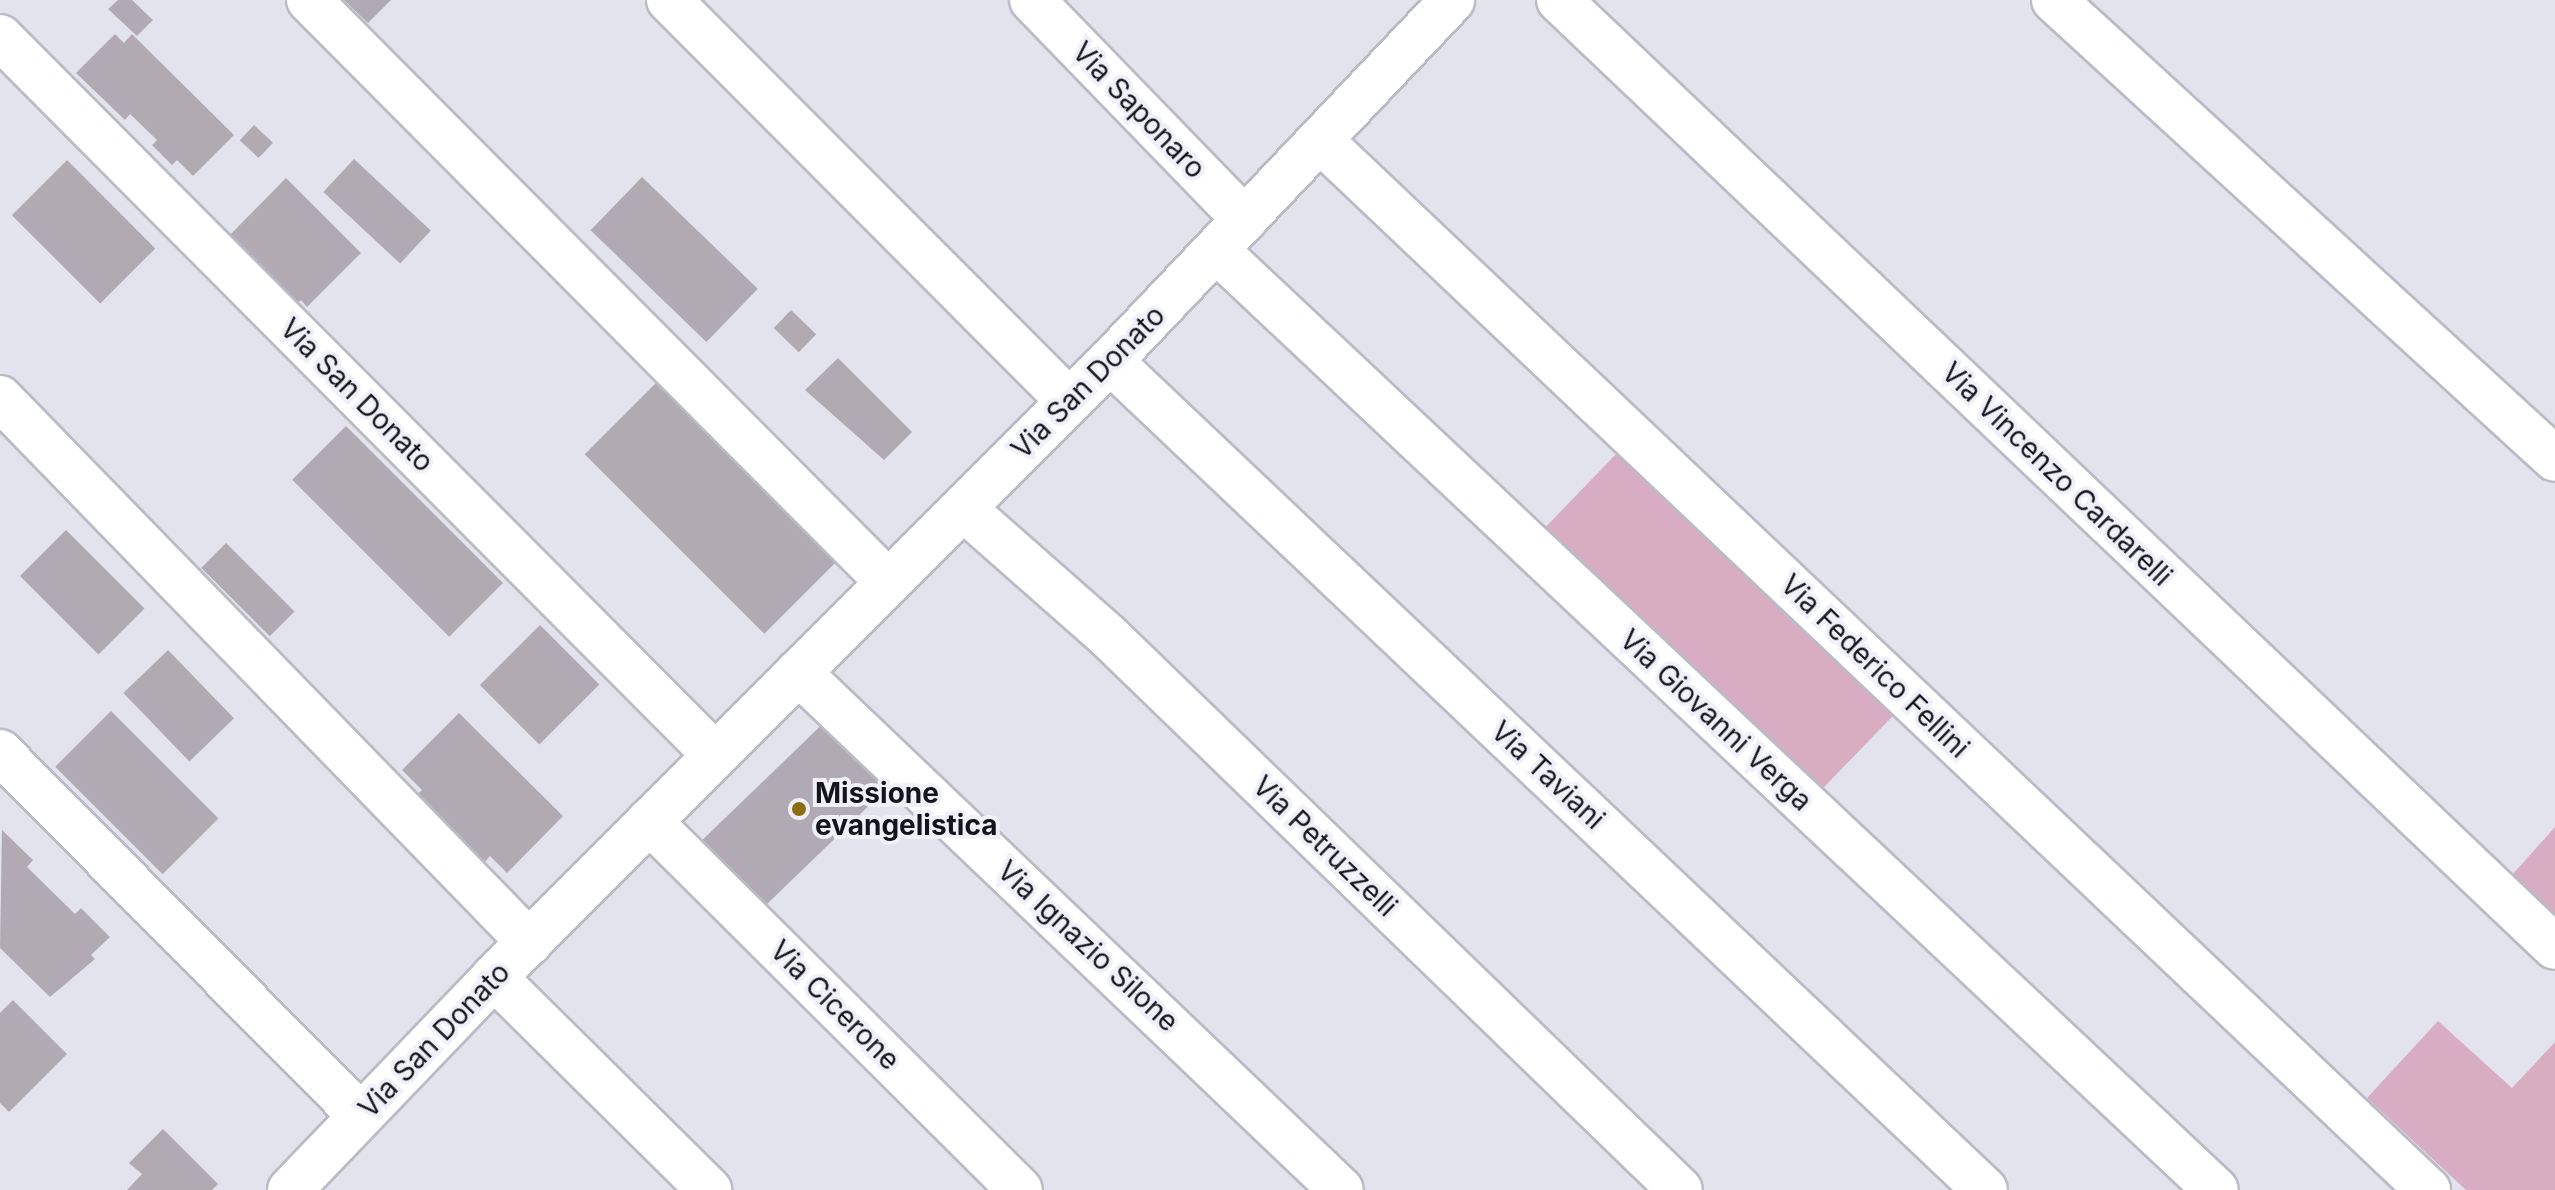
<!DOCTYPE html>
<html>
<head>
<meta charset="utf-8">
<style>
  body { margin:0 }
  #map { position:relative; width:2555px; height:1190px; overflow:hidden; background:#e3e3ee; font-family:Inter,sans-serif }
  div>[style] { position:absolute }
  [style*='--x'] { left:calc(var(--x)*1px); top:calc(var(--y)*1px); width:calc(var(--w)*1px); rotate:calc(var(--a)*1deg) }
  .green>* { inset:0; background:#d9adc1; transform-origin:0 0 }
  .building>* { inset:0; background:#b1aab3; transform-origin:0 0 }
  .roads { filter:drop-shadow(2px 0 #bbbbc6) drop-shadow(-2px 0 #bbbbc6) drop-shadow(0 2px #bbbbc6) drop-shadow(0 -2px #bbbbc6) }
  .street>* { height:44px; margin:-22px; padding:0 22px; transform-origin:22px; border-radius:22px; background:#fff }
  .dots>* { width:22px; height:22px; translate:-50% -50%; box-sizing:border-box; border:4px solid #f0f0fb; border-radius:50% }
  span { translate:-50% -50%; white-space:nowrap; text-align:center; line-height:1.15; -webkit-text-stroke:8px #f0f0fb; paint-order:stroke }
  .street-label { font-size:28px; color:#151519 }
  .poi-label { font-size:28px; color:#151519; font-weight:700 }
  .left { translate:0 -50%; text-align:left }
</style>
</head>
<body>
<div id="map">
  <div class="green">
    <div style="left:1619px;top:451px;width:381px;height:108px;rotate:44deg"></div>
    <div style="clip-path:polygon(2555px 827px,2555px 916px,2512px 875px)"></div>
    <div style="clip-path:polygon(2438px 1021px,2512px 1088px,2555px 1042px,2555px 1190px,2466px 1190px,2367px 1098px)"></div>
  </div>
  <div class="building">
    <div style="clip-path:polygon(118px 0,132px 0,153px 20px,137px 36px,108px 9px)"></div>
    <div style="clip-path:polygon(344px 0,391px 0,368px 23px)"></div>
    <div style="clip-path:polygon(115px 34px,124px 43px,132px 34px,234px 135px,193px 176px,177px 160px,172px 165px,152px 145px,157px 140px,130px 114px,125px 120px,76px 73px)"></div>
    <div style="left:254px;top:125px;width:26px;height:21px;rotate:43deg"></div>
    <div style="left:354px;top:159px;width:105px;height:45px;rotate:43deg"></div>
    <div style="left:67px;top:160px;width:125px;height:78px;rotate:45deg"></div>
    <div style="left:642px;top:177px;width:161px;height:74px;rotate:44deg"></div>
    <div style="clip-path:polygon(286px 178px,361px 253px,307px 307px,301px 300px,291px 311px,222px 243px)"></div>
    <div style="left:791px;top:310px;width:35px;height:25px;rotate:44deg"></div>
    <div style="clip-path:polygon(838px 358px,912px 432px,884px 460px,805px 390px)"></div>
    <div style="left:659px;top:380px;width:254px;height:105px;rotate:45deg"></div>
    <div style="left:346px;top:426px;width:222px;height:76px;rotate:45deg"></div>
    <div style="left:66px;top:530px;width:111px;height:65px;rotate:45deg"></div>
    <div style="left:226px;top:543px;width:97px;height:35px;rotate:45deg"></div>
    <div style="left:540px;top:625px;width:84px;height:85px;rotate:45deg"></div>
    <div style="left:168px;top:650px;width:95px;height:62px;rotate:46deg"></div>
    <div style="left:837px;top:710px;width:91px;height:192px;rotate:46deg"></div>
    <div style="left:111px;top:711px;width:152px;height:79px;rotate:45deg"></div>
    <div style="clip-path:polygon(459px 713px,563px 816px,507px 873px,490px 856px,482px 865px,414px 798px,422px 790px,402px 770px)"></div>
    <div style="clip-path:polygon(2px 830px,33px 860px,27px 867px,75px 914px,81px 908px,110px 937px,91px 955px,95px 959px,50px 997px,0 948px)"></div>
    <div style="clip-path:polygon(13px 1000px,67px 1054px,9px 1112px,0 1103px,0 1013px)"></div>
    <div style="clip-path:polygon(163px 1129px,218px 1184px,212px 1190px,127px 1190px,142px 1174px,129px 1163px)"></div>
  </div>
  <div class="roads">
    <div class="street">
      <div style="--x:309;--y:0;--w:820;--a:45.15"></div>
      <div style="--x:669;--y:0;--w:565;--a:45.07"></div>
      <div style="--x:1032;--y:0;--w:306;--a:45.9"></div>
      <div style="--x:1559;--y:0;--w:1374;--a:43.56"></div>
      <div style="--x:2054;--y:0;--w:679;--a:42.49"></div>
      <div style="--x:0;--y:37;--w:1012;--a:45.12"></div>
      <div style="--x:1322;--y:142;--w:1524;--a:43.46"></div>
      <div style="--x:1216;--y:250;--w:1372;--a:43.23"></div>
      <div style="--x:1110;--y:361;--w:1205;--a:43.45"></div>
      <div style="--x:0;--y:398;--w:760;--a:45.8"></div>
      <div style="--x:964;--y:509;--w:192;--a:41.4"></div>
      <div style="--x:1108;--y:636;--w:796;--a:44.08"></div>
      <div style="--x:798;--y:672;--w:750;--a:43.65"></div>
      <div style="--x:0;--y:752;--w:511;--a:45.24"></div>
      <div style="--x:649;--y:821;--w:523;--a:44.85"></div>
      <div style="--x:494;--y:977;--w:303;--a:44.7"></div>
      <div style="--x:290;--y:1190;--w:295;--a:-46.2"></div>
      <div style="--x:494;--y:977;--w:871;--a:-45"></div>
      <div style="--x:1110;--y:361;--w:497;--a:-46.5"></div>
    </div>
  </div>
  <div class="dots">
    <div style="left:799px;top:809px;background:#8d6d10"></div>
  </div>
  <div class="street-label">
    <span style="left:1139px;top:110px;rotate:46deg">Via Saponaro</span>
    <span style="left:1088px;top:382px;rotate:-45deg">Via San Donato</span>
    <span style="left:357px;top:395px;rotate:45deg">Via San Donato</span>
    <span style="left:2057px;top:474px;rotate:44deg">Via Vincenzo Cardarelli</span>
    <span style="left:1875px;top:666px;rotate:44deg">Via Federico Fellini</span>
    <span style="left:1716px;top:720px;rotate:43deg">Via Giovanni Verga</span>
    <span style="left:1548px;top:775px;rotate:43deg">Via Taviani</span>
    <span style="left:1325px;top:846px;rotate:44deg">Via Petruzzelli</span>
    <span style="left:1088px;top:946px;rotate:43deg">Via Ignazio Silone</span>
    <span style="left:835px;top:1005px;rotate:45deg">Via Cicerone</span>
    <span style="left:434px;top:1040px;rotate:-46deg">Via San Donato</span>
  </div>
  <div class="poi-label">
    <span class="left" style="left:815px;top:809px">Missione<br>evangelistica</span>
  </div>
</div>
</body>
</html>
